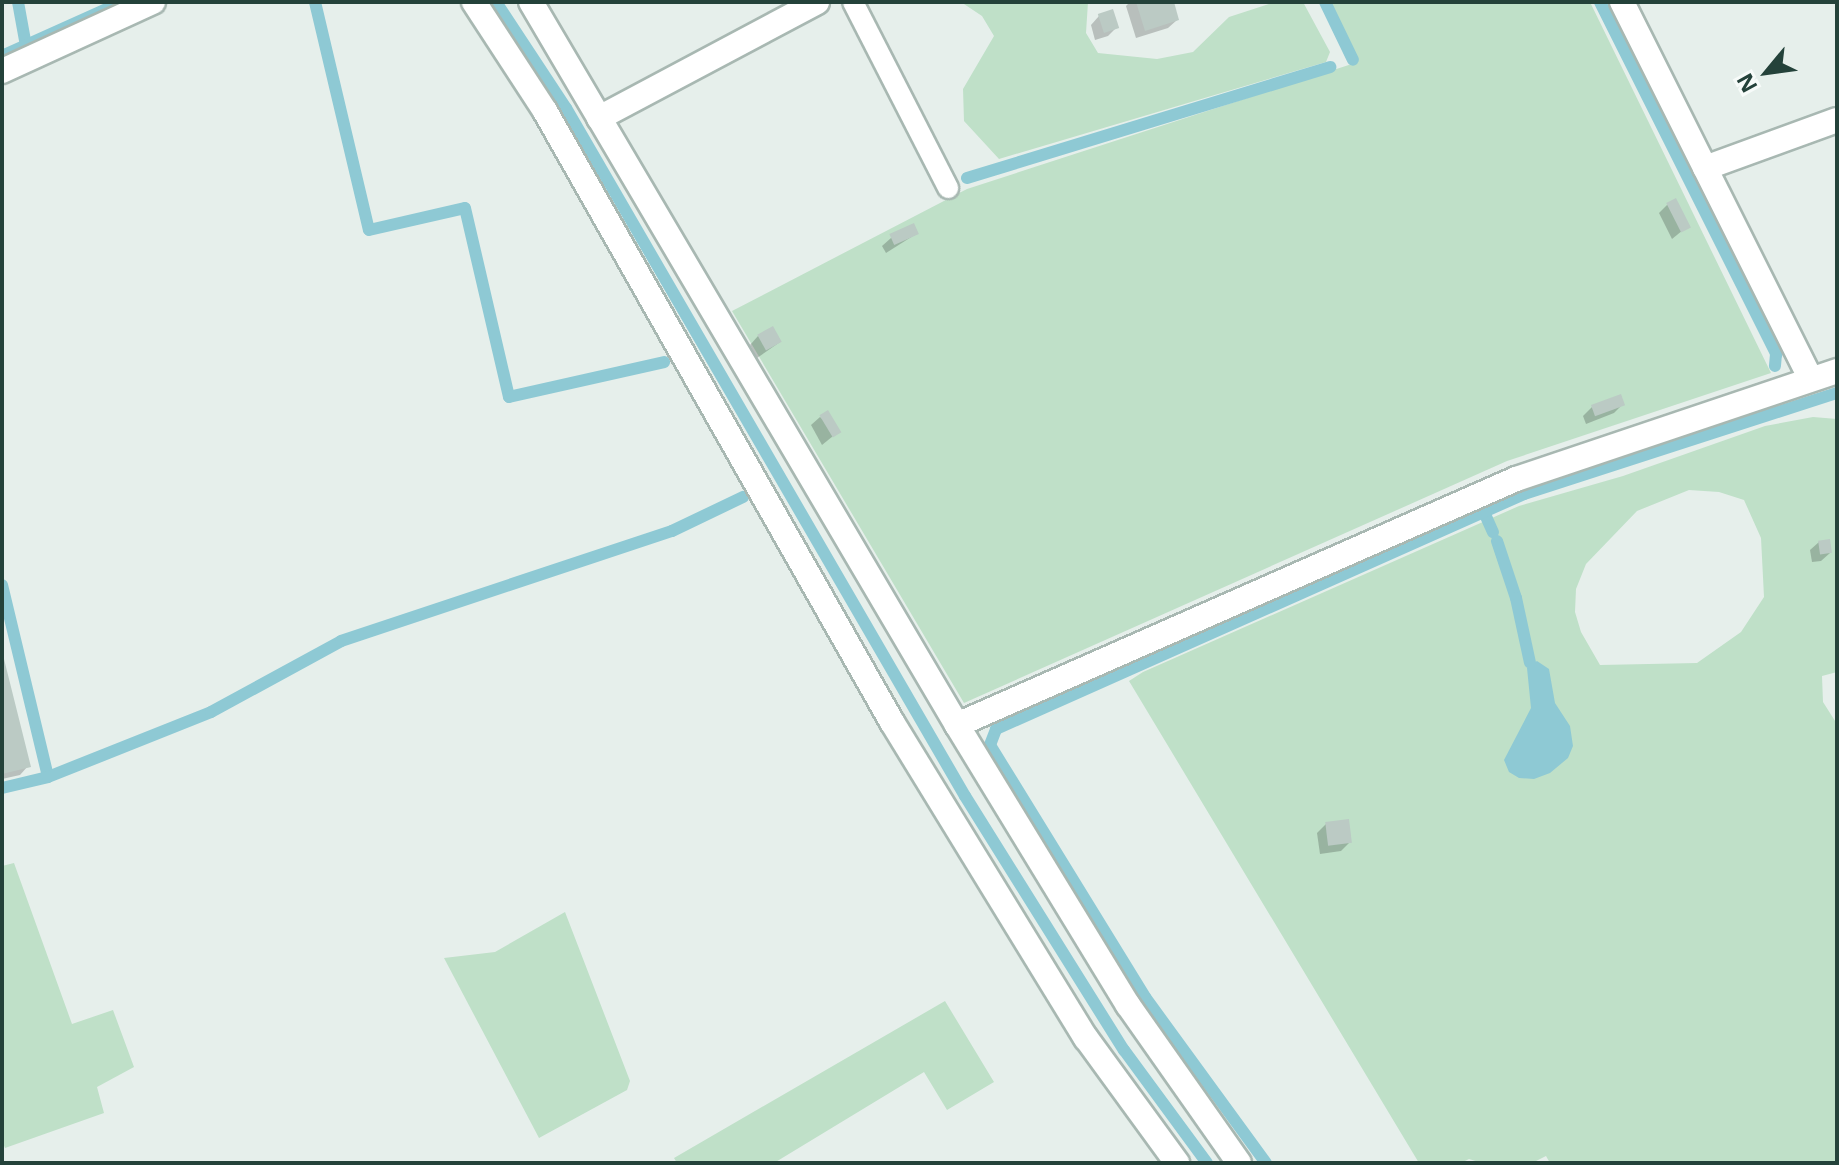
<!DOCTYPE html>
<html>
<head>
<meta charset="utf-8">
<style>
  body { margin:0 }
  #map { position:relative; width:1839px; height:1165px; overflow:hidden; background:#e6efeb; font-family:"Open Sans",sans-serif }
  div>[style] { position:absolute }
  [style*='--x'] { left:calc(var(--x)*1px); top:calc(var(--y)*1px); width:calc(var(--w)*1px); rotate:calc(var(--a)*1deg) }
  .green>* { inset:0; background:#bfe0c8 }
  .water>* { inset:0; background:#8ec9d4 }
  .shadow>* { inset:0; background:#0003 }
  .stream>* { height:12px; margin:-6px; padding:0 6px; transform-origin:6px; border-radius:6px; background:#8ec9d4 }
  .building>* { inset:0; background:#bbcac4; transform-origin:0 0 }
  .roads { filter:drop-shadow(2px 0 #a8b8b2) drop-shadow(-2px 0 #a8b8b2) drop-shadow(0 2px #a8b8b2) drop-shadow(0 -2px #a8b8b2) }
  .lane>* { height:20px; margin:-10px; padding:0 10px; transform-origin:10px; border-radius:10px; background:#fff }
  .street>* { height:24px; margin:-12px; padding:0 12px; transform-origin:12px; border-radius:12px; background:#fff }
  span { translate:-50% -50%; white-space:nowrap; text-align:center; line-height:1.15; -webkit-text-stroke:6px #f7fbf9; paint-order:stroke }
  .frame { position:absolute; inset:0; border:4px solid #24423a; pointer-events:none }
  .north { position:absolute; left:1727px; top:32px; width:80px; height:80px; -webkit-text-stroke:6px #f7fbf9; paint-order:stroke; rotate:241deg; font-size:22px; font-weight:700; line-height:32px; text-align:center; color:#24423a }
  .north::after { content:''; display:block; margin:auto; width:28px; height:36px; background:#24423a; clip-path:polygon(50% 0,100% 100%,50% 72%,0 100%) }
</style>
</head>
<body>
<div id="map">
  <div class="green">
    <div style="clip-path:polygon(961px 2px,1088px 2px,1086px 33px,1098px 53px,1157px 59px,1193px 52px,1229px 17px,1275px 2px,1303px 2px,1330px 52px,1326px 62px,999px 159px,964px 121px,963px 89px,994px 36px,982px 16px)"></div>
    <div style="clip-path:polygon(1329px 2px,1590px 2px,1771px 373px,1507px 461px,964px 703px,732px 311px,967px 189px,1358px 62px)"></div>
    <div style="clip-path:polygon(evenodd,1813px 417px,1837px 419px,1837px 672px,1822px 676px,1823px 702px,1837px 724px,1837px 1163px,1550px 1163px,1546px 1156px,1532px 1163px,1482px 1163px,1469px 1159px,1461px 1163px,1419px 1163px,1129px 681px,1143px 672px,1519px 506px,1623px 476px,1765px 426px,1813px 417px,1689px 490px,1719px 492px,1744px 500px,1761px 538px,1764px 597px,1741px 632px,1697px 663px,1600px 665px,1581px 632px,1575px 612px,1576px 589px,1586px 564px,1637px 511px,1689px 490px)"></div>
    <div style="clip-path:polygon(14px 863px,72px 1024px,113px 1010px,134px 1067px,97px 1087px,104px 1113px,5px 1148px,2px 1141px,2px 866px)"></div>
    <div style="clip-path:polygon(565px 912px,630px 1081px,627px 1090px,539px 1138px,444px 958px,495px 952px)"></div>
    <div style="clip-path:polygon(945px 1001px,994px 1082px,947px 1110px,924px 1072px,774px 1163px,677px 1163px,674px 1158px)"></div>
  </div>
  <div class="water">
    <div style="clip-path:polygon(1537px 661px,1549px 669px,1555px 703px,1570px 726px,1573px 746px,1568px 758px,1550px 773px,1534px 779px,1519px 778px,1509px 772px,1504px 760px,1531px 708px,1527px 668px)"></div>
  </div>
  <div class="shadow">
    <div style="clip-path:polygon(1130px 2px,1171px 2px,1177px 20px,1168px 28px,1136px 38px,1126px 6px)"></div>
    <div style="clip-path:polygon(1099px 16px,1117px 27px,1108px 36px,1095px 40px,1091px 25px)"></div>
    <div style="clip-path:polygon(1668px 204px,1688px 226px,1672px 239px,1659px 213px)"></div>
    <div style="clip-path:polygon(916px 234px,886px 253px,882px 246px,891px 238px)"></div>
    <div style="clip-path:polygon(758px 336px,780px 342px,757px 358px,750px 345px)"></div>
    <div style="clip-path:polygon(1623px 404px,1614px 413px,1586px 424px,1583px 416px,1592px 407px)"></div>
    <div style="clip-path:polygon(820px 417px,838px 432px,822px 445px,811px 425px)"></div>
    <div style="clip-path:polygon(1819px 542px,1830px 553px,1821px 561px,1812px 562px,1810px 550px)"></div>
    <div style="clip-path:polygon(2px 655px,28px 766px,20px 775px,2px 779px)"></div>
    <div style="clip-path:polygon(1326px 824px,1350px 842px,1341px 851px,1320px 854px,1317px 833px)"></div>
  </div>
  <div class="stream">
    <div style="--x:18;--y:2;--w:45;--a:79.7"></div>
    <div style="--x:315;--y:2;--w:234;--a:76.7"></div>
    <div style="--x:369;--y:230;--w:98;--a:-12.9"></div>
    <div style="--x:465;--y:208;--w:194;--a:76.9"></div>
    <div style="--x:509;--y:397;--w:159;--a:-12.7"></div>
    <div style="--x:496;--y:2;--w:127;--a:56.6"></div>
    <div style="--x:566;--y:108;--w:795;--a:59.89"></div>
    <div style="--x:965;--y:796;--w:300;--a:58"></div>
    <div style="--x:1124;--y:1050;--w:140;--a:53.7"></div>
    <div style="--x:1325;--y:2;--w:64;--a:64.2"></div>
    <div style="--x:1600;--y:2;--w:394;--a:63.4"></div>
    <div style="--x:1776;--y:354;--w:12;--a:95"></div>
    <div style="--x:2;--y:56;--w:132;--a:-24.2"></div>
    <div style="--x:967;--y:178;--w:380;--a:-17"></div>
    <div style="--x:1484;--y:512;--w:22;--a:66"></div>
    <div style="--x:1497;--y:541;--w:60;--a:71.6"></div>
    <div style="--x:1516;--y:598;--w:66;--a:77.8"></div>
    <div style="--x:2;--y:585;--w:197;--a:76.5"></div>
    <div style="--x:2;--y:788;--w:47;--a:-13.4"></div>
    <div style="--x:48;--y:777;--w:175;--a:-21.7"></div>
    <div style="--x:211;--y:712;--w:148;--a:-28.6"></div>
    <div style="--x:341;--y:641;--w:349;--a:-18.4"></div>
    <div style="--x:672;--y:531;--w:79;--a:-25.6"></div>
    <div style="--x:1266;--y:1163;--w:205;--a:-126.1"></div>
    <div style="--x:1145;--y:997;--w:296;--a:-121.6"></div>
    <div style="--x:990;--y:745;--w:17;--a:-69"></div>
    <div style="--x:996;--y:729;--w:578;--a:-23.99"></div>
    <div style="--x:1524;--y:494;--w:329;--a:-17.9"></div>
  </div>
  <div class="building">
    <div style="clip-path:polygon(1136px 2px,1174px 2px,1179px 20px,1145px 31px)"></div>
    <div style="left:1113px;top:9px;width:20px;height:16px;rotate:72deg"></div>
    <div style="left:1676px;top:198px;width:33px;height:11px;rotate:63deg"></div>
    <div style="left:914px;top:223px;width:12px;height:27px;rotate:66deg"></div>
    <div style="left:773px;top:326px;width:18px;height:18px;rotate:61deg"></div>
    <div style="left:1621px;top:394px;width:12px;height:32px;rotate:70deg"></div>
    <div style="left:828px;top:410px;width:26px;height:10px;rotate:59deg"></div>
    <div style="left:1830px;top:539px;width:14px;height:12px;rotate:82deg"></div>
    <div style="clip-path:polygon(2px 651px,31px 767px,2px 774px)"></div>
    <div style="left:1349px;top:819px;width:24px;height:24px;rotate:83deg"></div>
  </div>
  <div class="roads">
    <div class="lane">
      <div style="--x:853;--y:2;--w:209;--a:62.9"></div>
    </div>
    <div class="street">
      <div style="--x:474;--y:2;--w:130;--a:56.9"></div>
      <div style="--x:545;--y:111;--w:703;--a:60.41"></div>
      <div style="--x:892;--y:722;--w:371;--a:58.5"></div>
      <div style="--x:1086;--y:1038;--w:155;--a:53.9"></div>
      <div style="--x:531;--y:2;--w:839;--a:59.49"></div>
      <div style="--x:957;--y:725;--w:328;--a:58.6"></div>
      <div style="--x:1128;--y:1005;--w:193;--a:54.9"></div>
      <div style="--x:1622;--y:2;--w:420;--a:63.4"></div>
      <div style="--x:2;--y:71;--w:166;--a:-24.6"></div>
      <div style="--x:599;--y:118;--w:247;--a:-28"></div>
      <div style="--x:1705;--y:168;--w:140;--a:-20"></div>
      <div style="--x:957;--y:725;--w:611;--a:-23.75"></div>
      <div style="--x:1516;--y:479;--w:339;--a:-18.6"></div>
    </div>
  </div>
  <div class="frame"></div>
  <div class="north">N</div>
</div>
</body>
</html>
